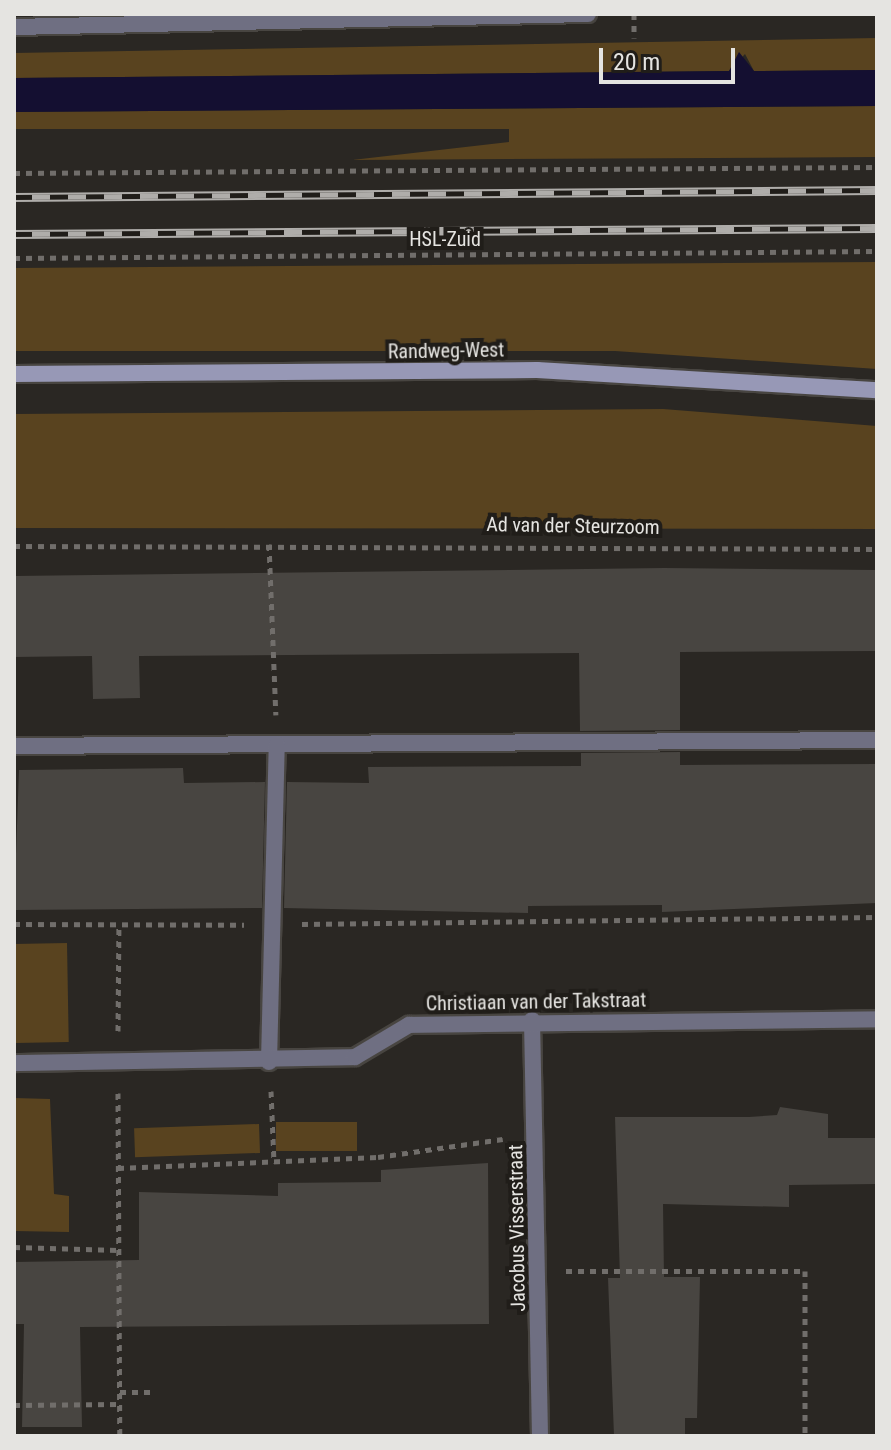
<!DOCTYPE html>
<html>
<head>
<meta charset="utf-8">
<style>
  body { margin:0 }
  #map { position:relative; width:891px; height:1450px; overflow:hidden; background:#2a2723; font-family:"Roboto Condensed",sans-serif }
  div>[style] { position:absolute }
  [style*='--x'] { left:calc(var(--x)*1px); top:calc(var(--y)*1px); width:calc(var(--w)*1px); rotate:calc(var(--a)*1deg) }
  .green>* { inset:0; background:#59431f; transform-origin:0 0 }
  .water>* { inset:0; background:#140f31 }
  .building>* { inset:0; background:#484541 }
  .path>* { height:5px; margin-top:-2.5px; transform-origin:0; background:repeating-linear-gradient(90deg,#716e6b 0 6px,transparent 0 12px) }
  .roads { filter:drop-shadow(2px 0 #484541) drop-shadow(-2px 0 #484541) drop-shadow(0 2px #484541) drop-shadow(0 -2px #484541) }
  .lane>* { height:16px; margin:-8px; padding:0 8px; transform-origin:8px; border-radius:8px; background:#6f6f82 }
  .street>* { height:16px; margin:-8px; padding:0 8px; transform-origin:8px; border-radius:8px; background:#6f6f82 }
  .secondary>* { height:16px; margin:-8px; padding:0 8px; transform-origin:8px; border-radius:8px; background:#9798b6 }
  .rail>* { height:9px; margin-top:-4.5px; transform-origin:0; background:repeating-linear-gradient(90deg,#201d19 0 18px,#afadaa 0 36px); box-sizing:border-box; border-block:2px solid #afadaa }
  span { translate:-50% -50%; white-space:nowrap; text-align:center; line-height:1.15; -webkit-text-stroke:8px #201d19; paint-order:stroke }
  .street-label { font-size:20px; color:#e5e4e1 }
  .frame { position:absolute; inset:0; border:16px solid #e5e4e1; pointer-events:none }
  .scale { position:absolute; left:599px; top:48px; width:136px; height:36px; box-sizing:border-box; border:4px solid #e5e4e1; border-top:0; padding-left:10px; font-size:24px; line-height:28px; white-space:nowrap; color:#e5e4e1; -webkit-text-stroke:6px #201d19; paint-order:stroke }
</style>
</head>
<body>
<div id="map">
  <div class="green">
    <div style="clip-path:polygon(877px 38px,877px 70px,754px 71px,745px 54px,729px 71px,14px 78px,14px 53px)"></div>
    <div style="clip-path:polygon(877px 106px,877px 157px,352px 160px,509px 142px,509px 129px,14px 129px,14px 112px)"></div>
    <div style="clip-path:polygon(877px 262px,877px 369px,615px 351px,14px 351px,14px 268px)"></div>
    <div style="clip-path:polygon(663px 409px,877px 426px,877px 529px,14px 528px,14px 414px)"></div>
    <div style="left:67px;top:943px;width:99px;height:53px;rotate:89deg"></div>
    <div style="clip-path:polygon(14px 1098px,50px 1099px,54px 1194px,69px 1196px,69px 1232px,14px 1231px)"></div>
    <div style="left:276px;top:1122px;width:81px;height:29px"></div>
    <div style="left:259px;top:1124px;width:29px;height:125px;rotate:88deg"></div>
  </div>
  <div class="water">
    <div style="clip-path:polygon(739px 52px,754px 71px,877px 70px,877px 106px,14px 112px,14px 78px,729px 71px)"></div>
  </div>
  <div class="building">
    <div style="clip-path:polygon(664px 568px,877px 570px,877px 651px,680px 652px,680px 730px,580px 731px,579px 653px,139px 656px,140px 698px,93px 699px,92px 656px,14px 657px,14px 576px)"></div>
    <div style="clip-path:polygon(680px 752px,680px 765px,877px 764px,877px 903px,662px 912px,662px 905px,528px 906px,528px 913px,284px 908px,287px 782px,369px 783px,368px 767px,581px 766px,581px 753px)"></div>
    <div style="clip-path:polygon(183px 768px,184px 783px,265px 782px,262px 908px,14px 910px,19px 770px)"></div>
    <div style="clip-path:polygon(780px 1107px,828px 1114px,828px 1138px,877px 1138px,877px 1184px,789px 1185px,789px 1207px,663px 1204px,664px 1277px,700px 1277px,697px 1418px,685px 1418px,685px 1436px,614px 1436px,608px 1278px,620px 1278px,615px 1117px,749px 1117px,777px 1115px)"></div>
    <div style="clip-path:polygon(488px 1163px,489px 1324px,80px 1327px,82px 1427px,22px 1427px,24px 1324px,14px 1324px,14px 1262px,139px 1260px,139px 1192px,278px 1196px,278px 1183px,381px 1182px,381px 1170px)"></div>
  </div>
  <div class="path">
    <div style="--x:634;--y:14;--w:24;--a:90"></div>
    <div style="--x:14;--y:173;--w:863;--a:-0.4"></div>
    <div style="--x:14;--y:258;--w:863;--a:-0.46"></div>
    <div style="--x:269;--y:544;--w:171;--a:87.7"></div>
    <div style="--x:14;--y:546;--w:863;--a:0.2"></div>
    <div style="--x:14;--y:924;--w:230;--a:0.2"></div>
    <div style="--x:302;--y:924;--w:575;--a:-0.7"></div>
    <div style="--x:118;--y:1031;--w:105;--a:-89.5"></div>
    <div style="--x:271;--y:1091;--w:72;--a:87.6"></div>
    <div style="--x:118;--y:1093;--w:343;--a:89.7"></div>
    <div style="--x:118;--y:1168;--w:260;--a:-2.4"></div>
    <div style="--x:378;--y:1157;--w:126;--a:-8.2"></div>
    <div style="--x:14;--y:1247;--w:104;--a:1.7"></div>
    <div style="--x:566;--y:1271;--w:239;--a:0"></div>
    <div style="--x:805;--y:1271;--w:165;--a:90"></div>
    <div style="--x:120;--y:1392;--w:36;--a:0"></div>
    <div style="--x:14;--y:1405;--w:106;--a:-0.5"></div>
  </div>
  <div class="roads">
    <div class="lane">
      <div style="--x:14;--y:27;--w:574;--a:-1.3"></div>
      <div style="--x:14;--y:746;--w:863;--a:-0.4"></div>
      <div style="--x:269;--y:1062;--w:318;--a:-88.6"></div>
    </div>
    <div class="street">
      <div style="--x:532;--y:1020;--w:416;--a:88.9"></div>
      <div style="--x:14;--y:1063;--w:341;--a:-1"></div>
      <div style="--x:355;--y:1057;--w:63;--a:-30.7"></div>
      <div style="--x:409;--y:1025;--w:468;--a:-0.7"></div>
    </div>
    <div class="secondary">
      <div style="--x:14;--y:374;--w:523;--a:-0.44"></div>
      <div style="--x:537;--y:370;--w:341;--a:3.4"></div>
    </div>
  </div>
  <div class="rail">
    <div style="--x:14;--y:197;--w:863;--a:-0.46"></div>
    <div style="--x:14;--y:234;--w:863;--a:-0.4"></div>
  </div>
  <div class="street-label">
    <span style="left:445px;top:239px">HSL-Zuid</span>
    <span style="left:446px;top:351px;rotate:-1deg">Randweg-West</span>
    <span style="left:573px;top:526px;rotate:1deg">Ad van der Steurzoom</span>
    <span style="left:536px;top:1002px;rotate:-1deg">Christiaan van der Takstraat</span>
    <span style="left:517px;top:1228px;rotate:-91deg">Jacobus Visserstraat</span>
  </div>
  <div class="frame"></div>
  <div class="scale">20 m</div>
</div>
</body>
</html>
